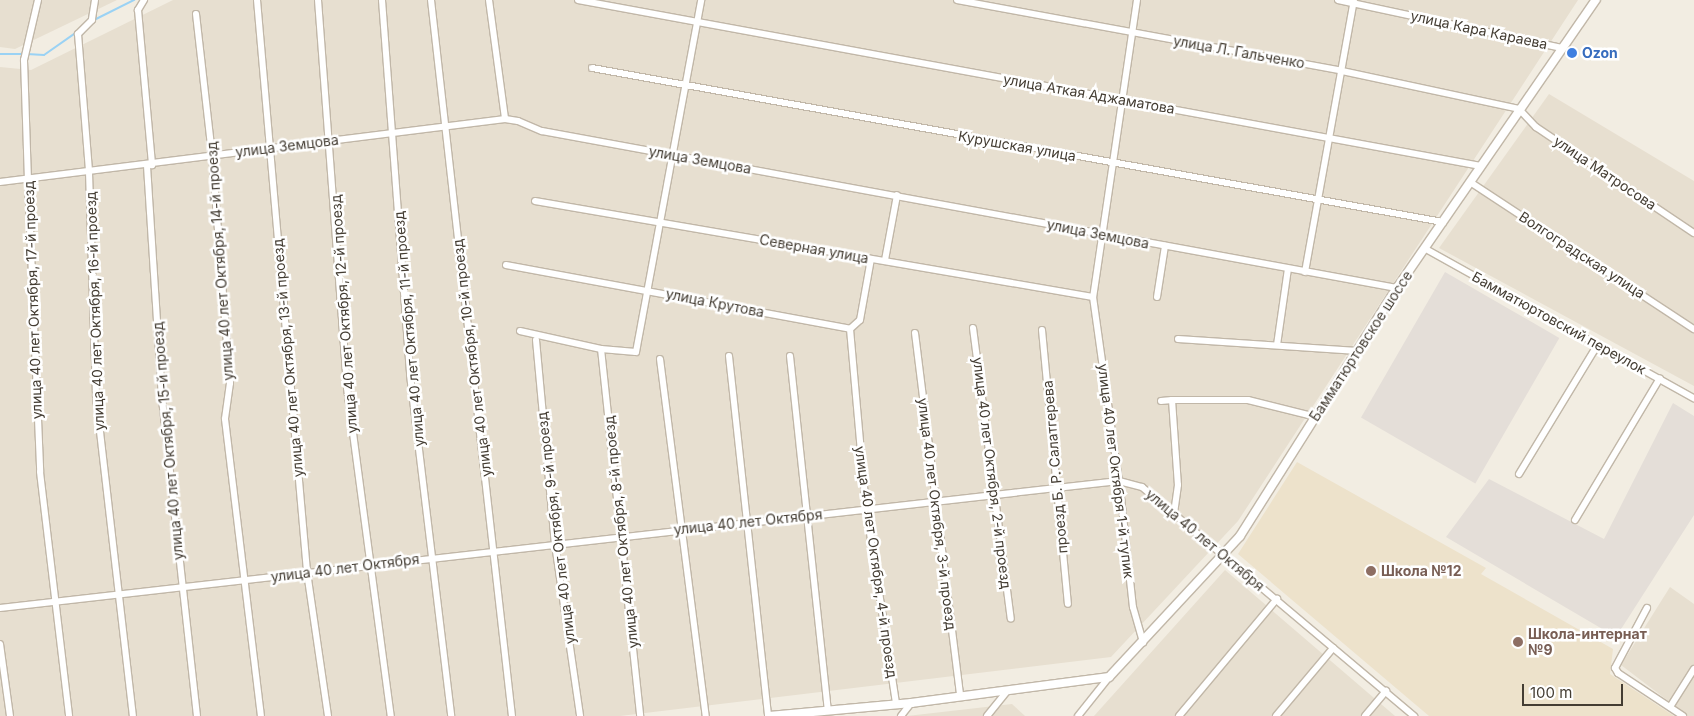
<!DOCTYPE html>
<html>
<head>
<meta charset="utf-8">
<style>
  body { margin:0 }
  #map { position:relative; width:1694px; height:716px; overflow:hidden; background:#f2ede2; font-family:Inter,sans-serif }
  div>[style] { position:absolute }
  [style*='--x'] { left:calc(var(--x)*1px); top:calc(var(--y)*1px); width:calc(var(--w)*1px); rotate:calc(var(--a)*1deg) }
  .residential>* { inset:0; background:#e7dfd0 }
  .industrial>* { inset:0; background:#e4ded8; transform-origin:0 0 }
  .education>* { inset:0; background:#ede2cb }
  .stream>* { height:2px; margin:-1px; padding:0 1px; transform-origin:1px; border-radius:1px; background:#9ad2f4 }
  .roads { filter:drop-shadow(1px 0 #c1b7a8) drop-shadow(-1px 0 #c1b7a8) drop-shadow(0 1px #c1b7a8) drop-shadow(0 -1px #c1b7a8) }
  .minor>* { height:6px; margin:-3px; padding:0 3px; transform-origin:3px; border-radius:3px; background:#fff }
  .tertiary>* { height:8px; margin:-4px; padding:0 4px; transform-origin:4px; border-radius:4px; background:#fff }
  .dots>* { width:14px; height:14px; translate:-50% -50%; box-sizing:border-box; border:2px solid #fff; border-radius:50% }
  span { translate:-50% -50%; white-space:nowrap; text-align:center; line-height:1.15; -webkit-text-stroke:5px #fff; paint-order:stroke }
  .street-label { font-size:14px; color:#443d33 }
  .shop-label { font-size:14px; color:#366cbe; font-weight:700 }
  .left { translate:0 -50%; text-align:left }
  .education-label { font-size:14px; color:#785e54; font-weight:700 }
  .scale { position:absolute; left:1522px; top:684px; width:101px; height:22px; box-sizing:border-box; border:2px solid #443d33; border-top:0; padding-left:6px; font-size:15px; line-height:18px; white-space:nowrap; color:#443d33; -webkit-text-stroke:4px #fff; paint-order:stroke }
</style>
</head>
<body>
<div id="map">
  <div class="residential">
    <div style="clip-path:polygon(0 0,117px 0,15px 49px,0 47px)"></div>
    <div style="clip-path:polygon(173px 0,1578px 0,1238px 521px,1111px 657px,620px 716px,0 716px,0 67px,31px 70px)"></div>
    <div style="clip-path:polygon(1549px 94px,1694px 181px,1694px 386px,1439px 248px)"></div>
    <div style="clip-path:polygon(1225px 570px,1395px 716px,1094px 716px)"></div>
    <div style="clip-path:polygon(1670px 587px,1694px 604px,1694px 716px,1688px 716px,1621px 665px)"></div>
    <div style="clip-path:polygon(1012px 704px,1025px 716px,907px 716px)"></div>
  </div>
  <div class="industrial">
    <div style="left:1445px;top:272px;width:132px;height:168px;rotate:30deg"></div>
    <div style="clip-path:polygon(1673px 403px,1694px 416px,1694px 515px,1616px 637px,1446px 537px,1489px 479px,1604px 539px)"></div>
  </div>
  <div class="education">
    <div style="clip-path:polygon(1297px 462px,1486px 568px,1481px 574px,1613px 649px,1610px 674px,1674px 716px,1429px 716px,1238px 554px)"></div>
  </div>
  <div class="stream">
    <div style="--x:94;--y:20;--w:45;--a:-26.6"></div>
    <div style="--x:0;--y:54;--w:23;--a:0"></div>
    <div style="--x:27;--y:54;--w:17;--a:3"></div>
    <div style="--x:44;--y:55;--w:39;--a:-35"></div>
  </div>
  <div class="roads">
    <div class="minor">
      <div style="--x:38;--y:0;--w:62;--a:103.1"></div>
      <div style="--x:24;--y:60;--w:120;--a:88.1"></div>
      <div style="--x:28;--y:180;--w:292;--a:87.6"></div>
      <div style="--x:40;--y:472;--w:246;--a:83.2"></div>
      <div style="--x:95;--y:0;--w:20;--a:99"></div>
      <div style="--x:92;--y:20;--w:20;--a:135"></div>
      <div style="--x:78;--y:34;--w:138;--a:85.4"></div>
      <div style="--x:89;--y:172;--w:225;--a:88.2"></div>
      <div style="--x:96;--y:397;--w:321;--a:83.4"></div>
      <div style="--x:144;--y:0;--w:12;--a:121"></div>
      <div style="--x:138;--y:10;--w:156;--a:84.8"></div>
      <div style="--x:257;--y:0;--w:574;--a:85"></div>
      <div style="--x:307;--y:572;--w:146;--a:81.7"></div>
      <div style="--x:318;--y:0;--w:389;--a:85.7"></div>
      <div style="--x:347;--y:388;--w:331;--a:82.4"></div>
      <div style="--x:382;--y:0;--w:376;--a:85.7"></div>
      <div style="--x:410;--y:375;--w:343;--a:83.1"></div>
      <div style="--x:431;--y:0;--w:721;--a:83.55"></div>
      <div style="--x:489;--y:0;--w:120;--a:82.3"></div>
      <div style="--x:578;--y:0;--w:918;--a:10.42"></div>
      <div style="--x:957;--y:0;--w:391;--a:10.4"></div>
      <div style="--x:1342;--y:71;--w:181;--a:12.1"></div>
      <div style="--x:1519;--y:109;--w:25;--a:47"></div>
      <div style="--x:1536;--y:127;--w:190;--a:33.9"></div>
      <div style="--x:1137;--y:0;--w:300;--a:98.4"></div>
      <div style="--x:1093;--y:297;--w:193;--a:82"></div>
      <div style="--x:1120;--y:488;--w:120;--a:83.8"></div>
      <div style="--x:1133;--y:607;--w:37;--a:74"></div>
      <div style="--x:1338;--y:0;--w:229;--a:12.1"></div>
      <div style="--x:196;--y:14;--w:141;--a:83.5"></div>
      <div style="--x:212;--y:154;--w:230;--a:85.5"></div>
      <div style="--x:230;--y:383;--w:36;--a:98"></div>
      <div style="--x:225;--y:419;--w:299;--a:83.1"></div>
      <div style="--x:592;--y:68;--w:865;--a:10.26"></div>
      <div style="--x:147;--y:166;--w:233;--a:86.3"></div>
      <div style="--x:162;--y:399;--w:319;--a:83.7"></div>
      <div style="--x:0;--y:182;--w:509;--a:-7.11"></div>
      <div style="--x:505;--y:119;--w:13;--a:9"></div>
      <div style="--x:518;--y:121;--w:26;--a:23"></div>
      <div style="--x:542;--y:131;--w:869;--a:10.41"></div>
      <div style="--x:1470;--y:182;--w:268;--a:33.3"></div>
      <div style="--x:535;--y:201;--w:566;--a:9.76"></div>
      <div style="--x:1424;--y:248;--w:309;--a:29.1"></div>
      <div style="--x:885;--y:260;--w:66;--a:-79.5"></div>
      <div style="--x:506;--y:265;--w:350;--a:10.5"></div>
      <div style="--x:850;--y:329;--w:13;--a:-42"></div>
      <div style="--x:860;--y:320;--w:62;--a:-79.8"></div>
      <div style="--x:1305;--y:272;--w:276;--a:-79.8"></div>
      <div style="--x:1157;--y:297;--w:52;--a:-81.1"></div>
      <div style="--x:973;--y:328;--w:293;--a:82.6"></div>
      <div style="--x:850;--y:329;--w:179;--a:84.9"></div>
      <div style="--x:866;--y:507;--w:199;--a:81.3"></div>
      <div style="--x:1042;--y:330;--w:275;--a:84.6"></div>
      <div style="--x:520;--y:331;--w:83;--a:12.5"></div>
      <div style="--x:601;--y:349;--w:35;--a:5"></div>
      <div style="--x:636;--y:352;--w:358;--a:-79.5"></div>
      <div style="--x:915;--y:333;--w:366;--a:82.9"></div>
      <div style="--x:1178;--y:339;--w:180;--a:3.8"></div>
      <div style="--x:536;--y:340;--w:205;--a:84.7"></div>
      <div style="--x:555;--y:544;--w:174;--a:81.7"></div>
      <div style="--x:1277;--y:345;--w:77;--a:-81.8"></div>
      <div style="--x:601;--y:349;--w:369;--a:83.9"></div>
      <div style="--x:729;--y:356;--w:362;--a:83.8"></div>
      <div style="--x:790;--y:356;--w:356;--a:83.9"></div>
      <div style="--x:660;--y:359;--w:360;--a:82.7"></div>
      <div style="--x:1172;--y:400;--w:76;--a:0"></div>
      <div style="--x:1248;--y:400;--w:70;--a:14"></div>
      <div style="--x:1161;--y:401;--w:11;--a:-5"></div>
      <div style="--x:1172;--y:400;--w:85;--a:86"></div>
      <div style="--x:1178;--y:485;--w:28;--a:98"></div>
      <div style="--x:1519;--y:474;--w:152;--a:-58.7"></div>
      <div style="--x:1575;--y:520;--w:165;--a:-59.1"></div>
      <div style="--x:0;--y:608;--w:1126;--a:-6.48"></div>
      <div style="--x:1119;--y:481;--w:24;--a:15"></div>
      <div style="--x:1142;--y:487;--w:356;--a:40.1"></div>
      <div style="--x:1647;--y:608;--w:68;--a:118.1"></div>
      <div style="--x:1615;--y:668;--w:6;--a:59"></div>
      <div style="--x:1618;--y:673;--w:78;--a:33.5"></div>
      <div style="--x:0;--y:644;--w:73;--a:82.1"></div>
      <div style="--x:1670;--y:707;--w:45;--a:-57.7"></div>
      <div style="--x:901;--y:716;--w:16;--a:-52"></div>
      <div style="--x:987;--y:716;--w:32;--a:-51"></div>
      <div style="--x:1078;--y:716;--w:50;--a:-51.5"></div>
      <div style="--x:1179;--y:716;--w:153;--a:-50.1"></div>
      <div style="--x:1276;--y:716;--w:89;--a:-50"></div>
      <div style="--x:1365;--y:716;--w:33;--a:-50"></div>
    </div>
    <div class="tertiary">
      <div style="--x:769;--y:716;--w:143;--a:-5.2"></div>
      <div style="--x:911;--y:703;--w:200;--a:-7.5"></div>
      <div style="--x:1109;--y:677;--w:192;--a:-47.1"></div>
      <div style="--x:1240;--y:536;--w:294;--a:-57.7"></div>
      <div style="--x:1397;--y:288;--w:350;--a:-55.4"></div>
    </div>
  </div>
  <div class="dots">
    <div style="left:1572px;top:53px;background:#3f7fe0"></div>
    <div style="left:1371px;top:571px;background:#8d6e63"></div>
    <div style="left:1518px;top:642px;background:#8d6e63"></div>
  </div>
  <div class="street-label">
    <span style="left:1479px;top:30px;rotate:12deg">улица Кара Караева</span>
    <span style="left:1239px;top:52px;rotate:10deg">улица Л. Гальченко</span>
    <span style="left:1089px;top:94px;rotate:10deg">улица Аткая Аджаматова</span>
    <span style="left:287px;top:146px;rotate:-7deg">улица Земцова</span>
    <span style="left:1017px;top:146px;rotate:10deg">Курушская улица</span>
    <span style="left:700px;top:160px;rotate:10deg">улица Земцова</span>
    <span style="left:1605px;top:173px;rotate:34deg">улица Матросова</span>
    <span style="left:1098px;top:234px;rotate:11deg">улица Земцова</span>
    <span style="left:814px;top:249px;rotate:10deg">Северная улица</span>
    <span style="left:1582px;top:255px;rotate:33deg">Волгоградская улица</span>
    <span style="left:220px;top:261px;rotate:-94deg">улица 40 лет Октября, 14-й проезд</span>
    <span style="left:33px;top:300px;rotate:-92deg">улица 40 лет Октября, 17-й проезд</span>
    <span style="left:715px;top:303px;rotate:11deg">улица Крутова</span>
    <span style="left:95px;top:311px;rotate:-92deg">улица 40 лет Октября, 16-й проезд</span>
    <span style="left:344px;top:314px;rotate:-94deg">улица 40 лет Октября, 12-й проезд</span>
    <span style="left:1559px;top:323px;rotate:29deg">Бамматюртовский переулок</span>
    <span style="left:409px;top:329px;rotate:-95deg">улица 40 лет Октября, 11-й проезд</span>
    <span style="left:1361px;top:346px;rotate:-57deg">Бамматюртовское шоссе</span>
    <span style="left:288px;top:358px;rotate:-95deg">улица 40 лет Октября, 13-й проезд</span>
    <span style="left:472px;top:358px;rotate:-97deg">улица 40 лет Октября, 10-й проезд</span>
    <span style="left:168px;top:441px;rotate:-95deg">улица 40 лет Октября, 15-й проезд</span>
    <span style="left:1055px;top:467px;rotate:-95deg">проезд Б. Р. Салатгерева</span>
    <span style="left:1116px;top:471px;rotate:83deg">улица 40 лет Октября 1-й тупик</span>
    <span style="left:992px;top:473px;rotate:83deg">улица 40 лет Октября, 2-й проезд</span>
    <span style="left:937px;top:514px;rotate:83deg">улица 40 лет Октября, 3-й проезд</span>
    <span style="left:748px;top:522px;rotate:-6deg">улица 40 лет Октября</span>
    <span style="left:556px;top:528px;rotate:-97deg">улица 40 лет Октября, 9-й проезд</span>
    <span style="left:621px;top:532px;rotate:-96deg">улица 40 лет Октября, 8-й проезд</span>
    <span style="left:1205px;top:540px;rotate:40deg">улица 40 лет Октября</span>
    <span style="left:876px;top:562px;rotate:82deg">улица 40 лет Октября, 4-й проезд</span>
    <span style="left:345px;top:568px;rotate:-7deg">улица 40 лет Октября</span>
  </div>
  <div class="shop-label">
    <span class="left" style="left:1582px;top:53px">Ozon</span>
  </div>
  <div class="education-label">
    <span class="left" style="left:1381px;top:571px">Школа №12</span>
    <span class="left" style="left:1528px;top:642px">Школа-интернат<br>№9</span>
  </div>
  <div class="scale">100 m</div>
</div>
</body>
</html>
